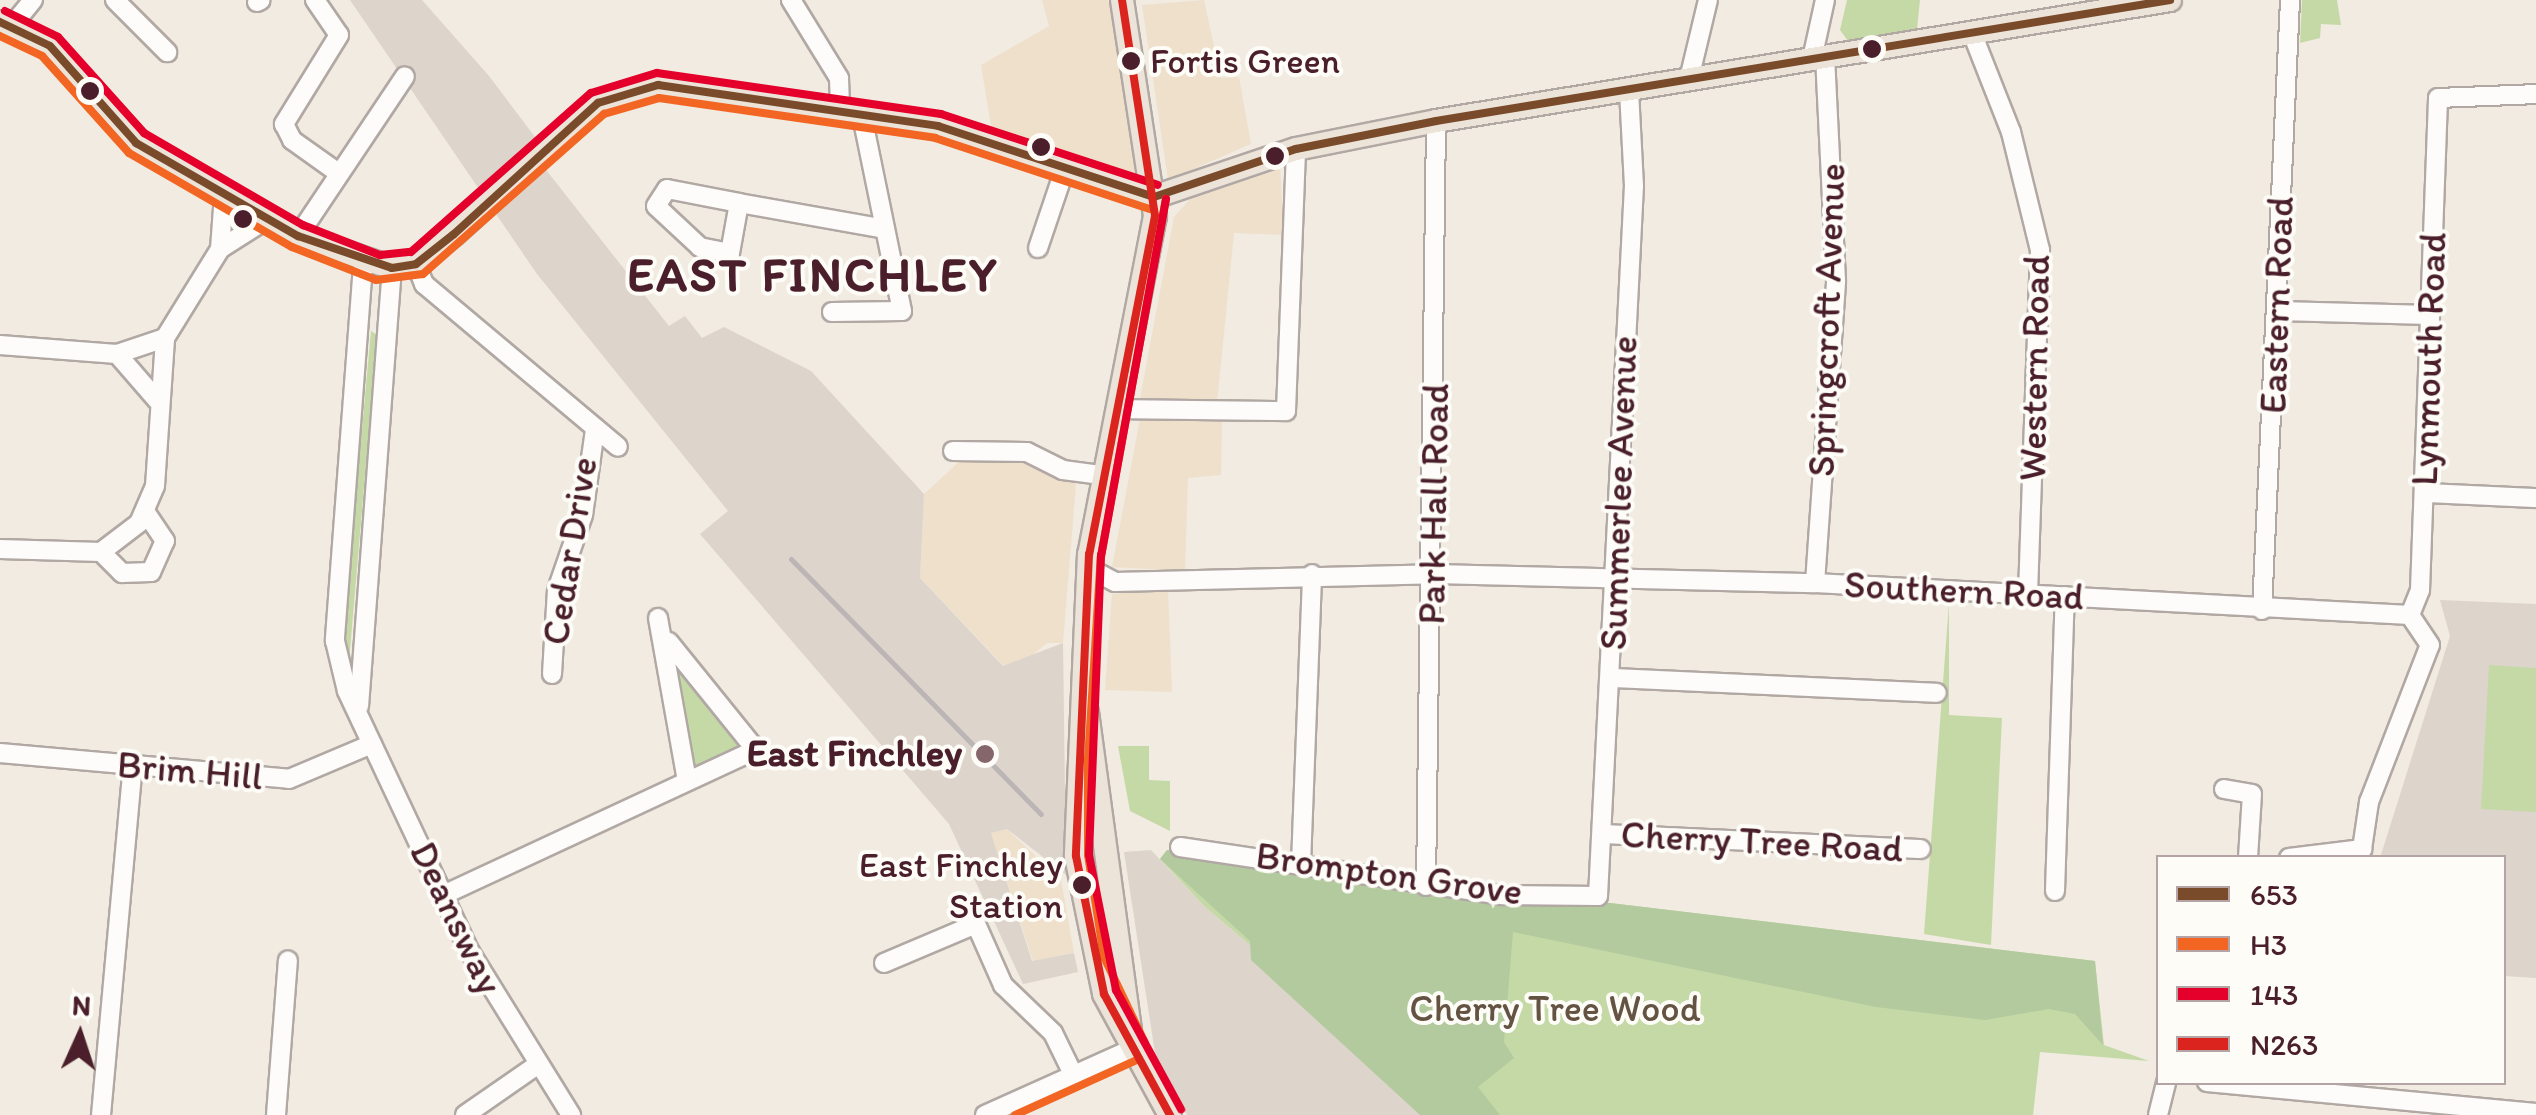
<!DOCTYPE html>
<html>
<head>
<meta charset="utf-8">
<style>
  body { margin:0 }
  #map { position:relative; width:2536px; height:1115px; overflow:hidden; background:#f1ebe1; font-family:Itim,sans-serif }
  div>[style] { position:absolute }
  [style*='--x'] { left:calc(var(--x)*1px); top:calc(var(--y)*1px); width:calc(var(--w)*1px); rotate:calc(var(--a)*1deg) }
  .built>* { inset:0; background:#efe0cc }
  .industrial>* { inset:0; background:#ddd4cb }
  .green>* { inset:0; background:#c5d9a7 }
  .forest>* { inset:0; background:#b3ca9e }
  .roads { filter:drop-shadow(2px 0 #b1a8a4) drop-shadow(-2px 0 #b1a8a4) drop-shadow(0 2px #b1a8a4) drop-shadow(0 -2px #b1a8a4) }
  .minor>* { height:18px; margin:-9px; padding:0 9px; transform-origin:9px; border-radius:9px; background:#fdfcfa }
  .major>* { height:22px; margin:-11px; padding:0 11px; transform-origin:11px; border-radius:11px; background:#ece4d9 }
  .rail>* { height:5px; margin:-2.5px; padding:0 2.5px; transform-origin:2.5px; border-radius:2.5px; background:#bbb5b5 }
  .bus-1>* { height:8px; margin:-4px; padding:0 4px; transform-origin:4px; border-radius:4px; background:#7a4b2a }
  .bus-2>* { height:8px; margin:-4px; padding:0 4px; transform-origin:4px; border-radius:4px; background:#f26522 }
  .bus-3>* { height:8px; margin:-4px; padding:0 4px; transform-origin:4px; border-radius:4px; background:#e4002b }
  .bus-4>* { height:8px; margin:-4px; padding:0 4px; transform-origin:4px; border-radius:4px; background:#dc241f }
  .dots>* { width:28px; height:28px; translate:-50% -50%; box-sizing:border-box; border:5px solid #fdfcf7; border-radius:50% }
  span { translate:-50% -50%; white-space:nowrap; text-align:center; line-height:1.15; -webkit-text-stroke:8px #fdfcf7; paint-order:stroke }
  .bus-label { font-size:36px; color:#4a1f2b }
  .left { translate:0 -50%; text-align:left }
  .right { translate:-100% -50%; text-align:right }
  .street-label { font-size:38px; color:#4a1f2b }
  .poi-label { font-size:38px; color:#4a1f2b; font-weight:700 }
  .park-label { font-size:38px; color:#645342 }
  .district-label { font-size:48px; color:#4a1f2b; font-weight:700; letter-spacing:2.5px }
  .legend { position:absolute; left:2156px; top:855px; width:350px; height:230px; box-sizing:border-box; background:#fdfcf7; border:2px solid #b5a4a5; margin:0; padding:12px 18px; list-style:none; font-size:30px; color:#4a1f2b }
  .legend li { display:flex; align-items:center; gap:20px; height:50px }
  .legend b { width:50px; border:2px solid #b5a4a5 }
  .north { position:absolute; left:30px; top:985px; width:100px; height:100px; -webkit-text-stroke:8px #fdfcf7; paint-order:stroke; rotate:3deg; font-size:28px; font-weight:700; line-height:40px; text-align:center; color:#4a1f2b }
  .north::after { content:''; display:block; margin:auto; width:35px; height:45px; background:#4a1f2b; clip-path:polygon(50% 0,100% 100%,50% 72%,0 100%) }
</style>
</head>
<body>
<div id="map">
  <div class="built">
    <div style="clip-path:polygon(1042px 0,1108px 0,1120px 34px,1136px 181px,992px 132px,981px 65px,1049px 26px)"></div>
    <div style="clip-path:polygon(1204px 0,1221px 78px,1239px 77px,1251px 144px,1168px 180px,1142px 5px)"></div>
    <div style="clip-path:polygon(1280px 166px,1284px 235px,1234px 233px,1217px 403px,1140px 398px,1174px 217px,1191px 198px)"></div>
    <div style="clip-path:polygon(1140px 419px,1222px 420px,1221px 475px,1188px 478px,1185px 571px,1112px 567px)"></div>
    <div style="clip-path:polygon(961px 460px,1023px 462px,1076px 484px,1063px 643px,1047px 643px,1020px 666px,1004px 666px,920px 578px,924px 494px)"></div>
    <div style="clip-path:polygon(1168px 589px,1172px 692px,1105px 690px,1112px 594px)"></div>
    <div style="clip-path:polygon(1007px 829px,1061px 880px,1074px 953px,1033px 961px,991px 833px)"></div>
  </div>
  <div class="industrial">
    <div style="clip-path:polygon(350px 0,422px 0,489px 76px,535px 137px,528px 147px,669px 326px,685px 316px,702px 338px,724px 327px,811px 371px,924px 494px,920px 578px,1003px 666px,1063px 643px,1066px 875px,1007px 829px,991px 833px,1032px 961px,1074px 953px,1078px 972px,1023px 984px,949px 824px,700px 534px,728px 511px,537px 274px)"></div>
    <div style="clip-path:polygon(2440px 600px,2536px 604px,2536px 978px,2504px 976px,2504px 858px,2380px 858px,2450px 636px)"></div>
    <div style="clip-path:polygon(1151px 850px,1204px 906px,1450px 1115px,1187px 1115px,1155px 1053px,1124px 852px)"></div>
  </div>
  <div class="green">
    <div style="clip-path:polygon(1847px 0,1920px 0,1917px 29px,1848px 41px,1840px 30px)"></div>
    <div style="clip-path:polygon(2302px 0,2337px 0,2341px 25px,2321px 24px,2320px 38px,2300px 43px)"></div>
    <div style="clip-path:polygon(371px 331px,377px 335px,349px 662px,342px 645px)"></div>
    <div style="clip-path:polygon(1949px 603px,1949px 715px,2002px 718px,1991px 945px,1924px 934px)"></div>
    <div style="clip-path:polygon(2489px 665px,2536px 668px,2536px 812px,2481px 809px)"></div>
    <div style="clip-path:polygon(677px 666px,682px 666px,743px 747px,695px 767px)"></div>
    <div style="clip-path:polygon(1118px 746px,1149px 746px,1149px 780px,1170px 781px,1170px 831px,1130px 811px)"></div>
    <div style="clip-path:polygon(1167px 850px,1451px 897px,1610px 903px,2095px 961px,2104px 1045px,2149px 1061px,2040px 1052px,2033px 1115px,1450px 1115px,1204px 906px,1160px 859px)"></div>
  </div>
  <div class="forest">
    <div style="clip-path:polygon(1167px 850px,1451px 897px,1610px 903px,2095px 961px,2103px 1045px,2075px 1014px,2049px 1009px,1985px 1020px,1876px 1007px,1513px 932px,1504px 1042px,1514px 1058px,1478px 1087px,1500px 1115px,1420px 1115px,1251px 960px,1250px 941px,1160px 859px)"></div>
  </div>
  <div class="roads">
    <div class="minor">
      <div style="--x:115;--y:0;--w:74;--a:45"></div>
      <div style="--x:315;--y:0;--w:42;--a:55.6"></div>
      <div style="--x:339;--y:35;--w:105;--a:121.7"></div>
      <div style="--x:284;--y:124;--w:18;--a:63"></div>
      <div style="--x:292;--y:140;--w:55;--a:35.4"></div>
      <div style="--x:791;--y:0;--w:92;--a:58.4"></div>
      <div style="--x:839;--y:78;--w:30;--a:88"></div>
      <div style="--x:257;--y:2;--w:4;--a:-27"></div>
      <div style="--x:11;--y:27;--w:35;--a:-51"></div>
      <div style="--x:1972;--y:33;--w:106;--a:68.5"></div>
      <div style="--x:2011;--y:132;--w:122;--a:76.2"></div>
      <div style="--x:2040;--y:250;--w:344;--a:92"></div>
      <div style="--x:1812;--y:59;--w:60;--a:-77.6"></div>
      <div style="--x:1689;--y:79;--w:81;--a:-76.5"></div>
      <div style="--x:667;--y:189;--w:73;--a:11"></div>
      <div style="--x:739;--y:203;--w:51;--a:100.2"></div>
      <div style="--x:730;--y:253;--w:31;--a:-169"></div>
      <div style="--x:700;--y:247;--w:60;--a:-137"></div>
      <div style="--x:656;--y:206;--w:20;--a:-57"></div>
      <div style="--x:739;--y:203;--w:148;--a:10.1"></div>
      <div style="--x:298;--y:236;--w:192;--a:-56.2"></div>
      <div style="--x:1038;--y:248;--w:81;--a:-71.3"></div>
      <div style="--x:220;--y:249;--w:56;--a:-32.6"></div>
      <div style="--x:416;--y:264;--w:22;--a:68"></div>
      <div style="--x:424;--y:284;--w:253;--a:40"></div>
      <div style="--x:363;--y:265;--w:377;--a:94.3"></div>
      <div style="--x:335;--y:641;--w:51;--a:76.5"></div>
      <div style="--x:347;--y:691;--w:289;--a:64.8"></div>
      <div style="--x:470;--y:952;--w:192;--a:58.2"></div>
      <div style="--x:2279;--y:311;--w:151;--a:1.5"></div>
      <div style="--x:832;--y:312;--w:70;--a:-0.8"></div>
      <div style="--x:902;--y:311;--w:204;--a:-101.6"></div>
      <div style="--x:0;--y:345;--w:117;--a:4.4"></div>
      <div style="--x:117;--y:354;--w:51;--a:-18.4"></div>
      <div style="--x:165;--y:338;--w:105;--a:-58.3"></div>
      <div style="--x:220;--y:249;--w:55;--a:-85.8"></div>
      <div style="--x:117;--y:354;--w:61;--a:49"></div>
      <div style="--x:1121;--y:409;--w:165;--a:0.7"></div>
      <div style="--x:1286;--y:411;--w:262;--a:-87.8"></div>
      <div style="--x:953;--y:451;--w:74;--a:0.8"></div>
      <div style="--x:1027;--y:452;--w:40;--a:26.6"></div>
      <div style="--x:1063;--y:470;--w:45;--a:7.6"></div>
      <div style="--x:2425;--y:493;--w:111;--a:2.6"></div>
      <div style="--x:0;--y:549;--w:101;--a:1.7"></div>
      <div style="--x:101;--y:552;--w:48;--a:-37.3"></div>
      <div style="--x:139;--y:523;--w:40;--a:-66.6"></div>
      <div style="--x:155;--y:486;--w:148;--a:-86.1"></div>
      <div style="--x:101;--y:552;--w:30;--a:45"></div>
      <div style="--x:122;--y:573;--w:29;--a:-2"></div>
      <div style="--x:151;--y:572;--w:34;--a:-66"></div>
      <div style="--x:165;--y:541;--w:34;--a:-124"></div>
      <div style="--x:1100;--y:574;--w:17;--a:28"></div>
      <div style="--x:1115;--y:582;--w:319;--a:-1.4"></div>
      <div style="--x:1434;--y:574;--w:381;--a:1.4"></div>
      <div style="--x:1815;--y:583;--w:596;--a:3.08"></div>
      <div style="--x:1815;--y:583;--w:303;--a:-86"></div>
      <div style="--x:1836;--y:281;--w:224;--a:-92.8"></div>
      <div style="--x:2262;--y:610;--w:611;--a:-87.37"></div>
      <div style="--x:2410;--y:615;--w:27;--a:-68"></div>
      <div style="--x:2420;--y:590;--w:492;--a:-87.9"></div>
      <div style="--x:2438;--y:98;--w:98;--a:-2.3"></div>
      <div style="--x:658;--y:618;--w:165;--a:79.9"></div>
      <div style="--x:552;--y:674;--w:84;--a:-86.6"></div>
      <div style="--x:557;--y:590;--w:79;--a:-70.9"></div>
      <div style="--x:583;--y:515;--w:86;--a:-82"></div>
      <div style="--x:1612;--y:678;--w:325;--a:2.6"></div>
      <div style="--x:359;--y:706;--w:439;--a:-85.7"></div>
      <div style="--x:0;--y:753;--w:290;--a:5.1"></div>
      <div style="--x:289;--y:779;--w:90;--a:-22.9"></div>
      <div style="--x:2224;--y:789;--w:28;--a:10"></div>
      <div style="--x:2252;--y:794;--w:64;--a:93.6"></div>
      <div style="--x:1602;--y:834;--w:319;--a:2.7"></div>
      <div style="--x:1180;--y:847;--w:327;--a:8.5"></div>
      <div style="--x:1503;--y:895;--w:95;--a:0.6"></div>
      <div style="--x:1598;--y:896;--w:711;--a:-87.1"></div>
      <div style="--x:1634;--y:186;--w:97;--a:-93"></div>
      <div style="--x:2289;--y:858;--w:74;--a:-7"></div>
      <div style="--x:2362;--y:849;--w:48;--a:-81.5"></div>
      <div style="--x:2369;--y:802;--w:168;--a:-68.8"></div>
      <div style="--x:2430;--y:645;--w:36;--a:-124"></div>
      <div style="--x:1301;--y:864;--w:290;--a:-87.8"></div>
      <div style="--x:1426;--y:886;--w:765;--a:-89.25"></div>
      <div style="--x:2055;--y:891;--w:295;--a:-88.1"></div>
      <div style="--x:443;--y:895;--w:345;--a:-24.9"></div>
      <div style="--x:756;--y:750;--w:139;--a:-128.9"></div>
      <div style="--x:884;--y:963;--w:100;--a:-23"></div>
      <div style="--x:976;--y:924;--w:67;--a:66.1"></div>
      <div style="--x:1003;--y:985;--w:69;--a:43.8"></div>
      <div style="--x:1053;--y:1033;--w:48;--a:64"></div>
      <div style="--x:2207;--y:1082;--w:330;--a:5.4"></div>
      <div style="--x:101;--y:1115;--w:350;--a:-84.8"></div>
      <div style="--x:276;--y:1115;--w:155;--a:-85.6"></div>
      <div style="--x:465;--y:1115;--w:84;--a:-34.8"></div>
      <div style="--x:985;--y:1115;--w:163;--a:-24.2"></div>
      <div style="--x:2158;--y:1115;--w:34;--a:-76"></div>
    </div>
    <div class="major">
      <div style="--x:1122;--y:0;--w:219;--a:81.3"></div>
      <div style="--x:1155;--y:216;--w:344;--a:101"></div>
      <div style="--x:1089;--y:554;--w:302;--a:92.5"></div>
      <div style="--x:1076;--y:856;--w:141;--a:78.5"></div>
      <div style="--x:1104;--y:994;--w:138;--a:61.4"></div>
      <div style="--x:0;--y:22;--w:55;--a:25.6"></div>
      <div style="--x:50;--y:46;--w:130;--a:48.4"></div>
      <div style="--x:136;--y:143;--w:187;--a:29.9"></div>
      <div style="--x:298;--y:236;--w:99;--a:18.8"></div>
      <div style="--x:392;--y:268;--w:24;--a:-9"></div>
      <div style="--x:416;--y:264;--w:48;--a:-38.3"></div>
      <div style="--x:454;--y:234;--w:195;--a:-42.3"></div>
      <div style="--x:598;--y:103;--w:63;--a:-16.7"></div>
      <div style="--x:658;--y:85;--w:283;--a:8.3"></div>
      <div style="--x:938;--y:126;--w:227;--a:18.2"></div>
      <div style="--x:1154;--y:197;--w:150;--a:-18.7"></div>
      <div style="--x:1296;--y:149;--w:143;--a:-11.3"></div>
      <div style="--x:1436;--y:121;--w:744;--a:-9.36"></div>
      <div style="--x:1087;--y:712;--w:322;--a:82.3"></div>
    </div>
  </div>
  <div class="rail">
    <div style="--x:791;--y:559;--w:357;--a:45.6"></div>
  </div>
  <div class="bus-1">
    <div style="--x:0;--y:22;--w:55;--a:25.6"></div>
    <div style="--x:50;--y:46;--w:130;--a:48.4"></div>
    <div style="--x:136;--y:143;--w:187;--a:29.9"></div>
    <div style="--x:298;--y:236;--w:99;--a:18.8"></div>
    <div style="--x:392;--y:268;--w:24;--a:-9"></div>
    <div style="--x:416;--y:264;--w:48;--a:-38.3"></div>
    <div style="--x:454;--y:234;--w:195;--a:-42.3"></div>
    <div style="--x:598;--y:103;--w:63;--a:-16.7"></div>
    <div style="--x:658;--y:85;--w:283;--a:8.3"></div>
    <div style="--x:938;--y:126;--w:227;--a:18.2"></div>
    <div style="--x:1154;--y:197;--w:150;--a:-18.7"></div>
    <div style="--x:1296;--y:149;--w:143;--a:-11.3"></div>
    <div style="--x:1436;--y:121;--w:744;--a:-9.36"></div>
  </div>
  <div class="bus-2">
    <div style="--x:0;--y:36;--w:47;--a:25.5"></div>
    <div style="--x:42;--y:56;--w:130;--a:48.1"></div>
    <div style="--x:129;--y:153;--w:188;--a:30"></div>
    <div style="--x:292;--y:247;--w:90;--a:21.4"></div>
    <div style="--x:376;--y:280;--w:47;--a:-7.3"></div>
    <div style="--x:423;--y:274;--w:242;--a:-41.5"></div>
    <div style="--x:604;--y:114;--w:57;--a:-16.2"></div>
    <div style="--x:659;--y:98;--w:279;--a:8.2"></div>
    <div style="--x:935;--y:138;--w:226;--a:18.3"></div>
    <div style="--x:1145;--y:1043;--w:95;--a:-115.5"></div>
    <div style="--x:1104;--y:957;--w:103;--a:-98.9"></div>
    <div style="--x:1088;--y:855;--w:95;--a:-90"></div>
    <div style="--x:1088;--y:760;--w:204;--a:-86.4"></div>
    <div style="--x:1101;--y:556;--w:363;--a:-79.7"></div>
    <div style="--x:1015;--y:1115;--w:136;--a:-24.3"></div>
  </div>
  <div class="bus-3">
    <div style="--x:5;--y:11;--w:59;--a:26.1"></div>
    <div style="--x:58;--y:37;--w:129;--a:48.1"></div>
    <div style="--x:144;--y:133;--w:184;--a:30.1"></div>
    <div style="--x:303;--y:225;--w:83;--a:21.3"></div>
    <div style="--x:380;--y:255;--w:31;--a:-6"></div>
    <div style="--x:411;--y:252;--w:240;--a:-41.5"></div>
    <div style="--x:591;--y:93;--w:69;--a:-16.9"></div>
    <div style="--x:657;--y:73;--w:287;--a:8.2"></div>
    <div style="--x:941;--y:114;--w:228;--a:18.1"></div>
    <div style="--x:1166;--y:199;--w:362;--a:100.3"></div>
    <div style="--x:1101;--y:555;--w:300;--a:92.3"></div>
    <div style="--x:1089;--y:855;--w:138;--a:78.7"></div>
    <div style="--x:1116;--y:990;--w:136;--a:61.4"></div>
  </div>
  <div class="bus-4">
    <div style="--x:1122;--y:0;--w:219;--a:81.3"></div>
    <div style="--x:1155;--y:216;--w:344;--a:101"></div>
    <div style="--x:1089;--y:554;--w:302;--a:92.5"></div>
    <div style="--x:1076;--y:856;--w:141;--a:78.5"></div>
    <div style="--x:1104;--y:994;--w:138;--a:61.4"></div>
  </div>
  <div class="dots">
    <div style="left:1872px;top:49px;background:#4a1f2b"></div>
    <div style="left:1131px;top:61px;background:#4a1f2b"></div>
    <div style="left:90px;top:91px;background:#4a1f2b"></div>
    <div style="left:1041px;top:147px;background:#4a1f2b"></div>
    <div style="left:1275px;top:156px;background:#4a1f2b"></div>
    <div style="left:243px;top:219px;background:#4a1f2b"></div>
    <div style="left:985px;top:754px;background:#84666b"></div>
    <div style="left:1082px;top:885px;background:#4a1f2b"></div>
  </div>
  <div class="bus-label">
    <span class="left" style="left:1150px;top:61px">Fortis Green</span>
    <span class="right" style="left:1063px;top:885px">East Finchley<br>Station</span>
  </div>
  <div class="street-label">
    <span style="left:2277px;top:305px;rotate:-88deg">Eastern Road</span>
    <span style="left:1827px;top:320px;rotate:-88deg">Springcroft Avenue</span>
    <span style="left:2429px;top:359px;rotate:-88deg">Lynmouth Road</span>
    <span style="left:2035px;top:368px;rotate:-89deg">Western Road</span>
    <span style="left:1619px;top:493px;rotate:-88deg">Summerlee Avenue</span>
    <span style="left:1434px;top:504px;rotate:-89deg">Park Hall Road</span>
    <span style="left:570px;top:551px;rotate:-81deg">Cedar Drive</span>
    <span style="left:1964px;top:591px;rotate:3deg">Southern Road</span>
    <span style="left:190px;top:771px;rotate:5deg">Brim Hill</span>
    <span style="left:1762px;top:842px;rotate:3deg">Cherry Tree Road</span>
    <span style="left:1389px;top:874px;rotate:8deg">Brompton Grove</span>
    <span style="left:456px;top:918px;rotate:64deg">Deansway</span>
  </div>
  <div class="poi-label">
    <span class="right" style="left:962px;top:754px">East Finchley</span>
  </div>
  <div class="park-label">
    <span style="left:1555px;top:1009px">Cherry Tree Wood</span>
  </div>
  <div class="district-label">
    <span style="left:813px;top:275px">EAST FINCHLEY</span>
  </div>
  <ul class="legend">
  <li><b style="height:12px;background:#7a4b2a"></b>653</li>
  <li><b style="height:12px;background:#f26522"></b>H3</li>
  <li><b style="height:12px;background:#e4002b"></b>143</li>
  <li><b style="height:12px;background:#dc241f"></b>N263</li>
  </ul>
  <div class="north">N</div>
</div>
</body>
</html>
